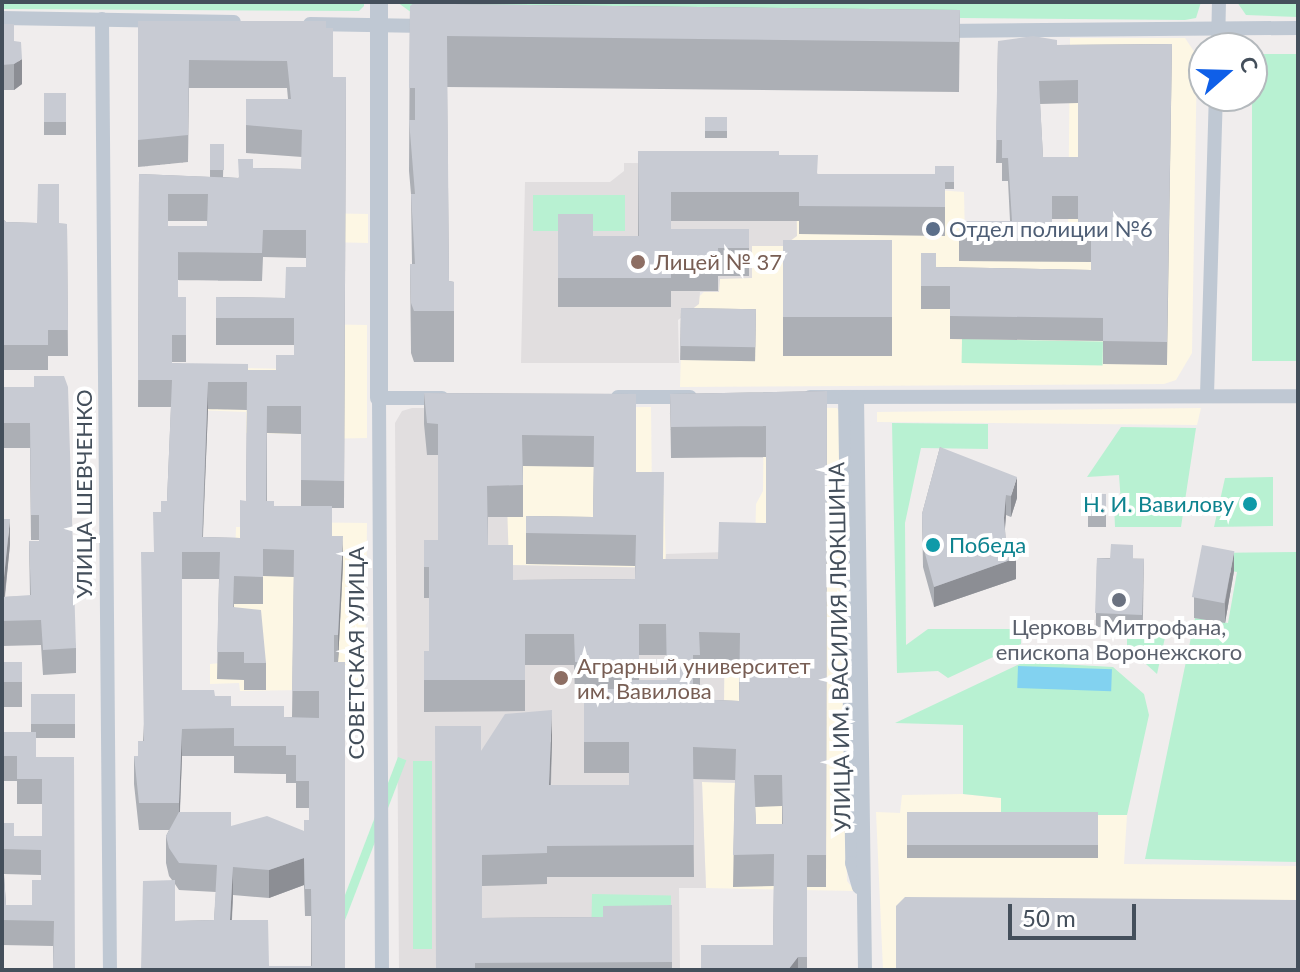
<!DOCTYPE html>
<html>
<head>
<meta charset="utf-8">
<style>
  body { margin:0 }
  #map { position:relative; width:1300px; height:972px; overflow:hidden; background:#f0eded; font-family:Lato,sans-serif }
  div>[style] { position:absolute }
  [style*='--x'] { left:calc(var(--x)*1px); top:calc(var(--y)*1px); width:calc(var(--w)*1px); rotate:calc(var(--a)*1deg) }
  .commercial>* { inset:0; background:#fdf7e4 }
  .education>* { inset:0; background:#e1dedf }
  .green>* { inset:0; background:#b8f1d2; transform-origin:0 0 }
  .water>* { inset:0; background:#82d2f0; transform-origin:0 0 }
  .minor>* { height:14px; margin:-7px; padding:0 7px; transform-origin:7px; border-radius:7px; background:#bfc8d3 }
  .tertiary>* { height:18px; margin:-9px; padding:0 9px; transform-origin:9px; border-radius:9px; background:#bfc8d3 }
  .wall>* { inset:0; background:#acafb5; transform-origin:0 0 }
  .shaded-wall>* { inset:0; background:#8c8e94 }
  .building>* { inset:0; background:#c8cbd3; transform-origin:0 0 }
  .dots>* { width:22px; height:22px; translate:-50% -50%; box-sizing:border-box; border:4px solid #fff; border-radius:50% }
  span { translate:-50% -50%; white-space:nowrap; text-align:center; line-height:1.15; -webkit-text-stroke:8px #fff; paint-order:stroke }
  .service-label { font-size:22px; color:#4e5e75 }
  .left { translate:0 -50%; text-align:left }
  .education-label { font-size:22px; color:#785e54 }
  .street-label { font-size:22px; color:#444f5b }
  .culture-label { font-size:22px; color:#0d838f }
  .right { translate:-100% -50%; text-align:right }
  .worship-label { font-size:22px; color:#5b616d }
  .frame { position:absolute; inset:0; border:4px solid #444f5b; pointer-events:none }
  .north { position:absolute; left:1188px; top:32px; width:80px; height:80px; box-sizing:border-box; background:#fff; border:2px solid #b4b9bd; border-radius:50%; rotate:70deg; font-size:22px; font-weight:700; line-height:32px; text-align:center; color:#444f5b }
  .north::after { content:''; display:block; margin:auto; width:28px; height:36px; background:#0f5fe8; clip-path:polygon(50% 0,100% 100%,50% 72%,0 100%) }
  .scale { position:absolute; left:1008px; top:904px; width:128px; height:36px; box-sizing:border-box; border:4px solid #444f5b; border-top:0; padding-left:10px; font-size:24px; line-height:28px; white-space:nowrap; color:#444f5b; -webkit-text-stroke:6px #fff; paint-order:stroke }
</style>
</head>
<body>
<div id="map">
  <div class="commercial">
    <div style="clip-path:polygon(1070px 38px,1185px 38px,1197px 56px,1192px 353px,1176px 380px,1164px 384px,680px 387px,682px 313px,752px 246px,783px 246px,798px 180px,964px 192px,965px 239px,1068px 240px)"></div>
    <div style="clip-path:polygon(258px 212px,368px 214px,368px 243px,238px 240px)"></div>
    <div style="clip-path:polygon(307px 324px,367px 325px,367px 438px,321px 439px,321px 422px,292px 434px,246px 433px,246px 412px,196px 410px,196px 367px,294px 369px)"></div>
    <div style="clip-path:polygon(651px 407px,652px 495px,664px 495px,666px 568px,508px 565px,504px 408px)"></div>
    <div style="clip-path:polygon(764px 407px,837px 408px,841px 415px,847px 881px,855px 891px,706px 888px,702px 782px,738px 783px,724px 707px,725px 552px,755px 550px,756px 504px,763px 491px)"></div>
    <div style="clip-path:polygon(1201px 408px,1197px 425px,877px 422px,877px 412px)"></div>
    <div style="clip-path:polygon(279px 522px,367px 523px,365px 689px,240px 691px,239px 683px,210px 684px,210px 664px,232px 662px,236px 527px,274px 527px)"></div>
    <div style="clip-path:polygon(963px 794px,1001px 798px,1002px 815px,1127px 815px,1124px 864px,1298px 866px,1298px 970px,883px 970px,876px 812px,900px 813px,902px 795px)"></div>
  </div>
  <div class="education">
    <div style="clip-path:polygon(624px 163px,796px 164px,797px 236px,783px 246px,752px 246px,752px 278px,720px 279px,719px 292px,700px 292px,699px 304px,678px 320px,679px 363px,521px 363px,525px 182px,610px 182px,624px 171px)"></div>
    <div style="clip-path:polygon(412px 408px,504px 408px,509px 565px,665px 568px,666px 554px,725px 552px,724px 707px,738px 783px,702px 782px,706px 888px,679px 888px,680px 970px,399px 970px,395px 423px,402px 411px)"></div>
  </div>
  <div class="green">
    <div style="clip-path:polygon(2px 2px,364px 2px,364px 6px,359px 11px,2px 9px)"></div>
    <div style="clip-path:polygon(397px 2px,1201px 2px,1196px 18px,1185px 20px,412px 13px)"></div>
    <div style="clip-path:polygon(1237px 2px,1298px 2px,1298px 17px,1246px 15px)"></div>
    <div style="left:1252px;top:54px;width:46px;height:307px"></div>
    <div style="left:533px;top:195px;width:92px;height:36px"></div>
    <div style="left:962px;top:339px;width:141px;height:24px;rotate:1deg"></div>
    <div style="clip-path:polygon(892px 423px,988px 424px,988px 449px,921px 448px,905px 523px,906px 645px,928px 629px,1021px 629px,1021px 644px,948px 678px,938px 671px,897px 673px)"></div>
    <div style="clip-path:polygon(1121px 427px,1196px 428px,1181px 527px,1115px 527px,1114px 504px,1121px 503px,1119px 475px,1087px 477px)"></div>
    <div style="clip-path:polygon(1273px 477px,1273px 526px,1214px 527px,1225px 478px)"></div>
    <div style="clip-path:polygon(1298px 552px,1298px 862px,1145px 859px,1195px 618px,1228px 623px,1237px 572px,1205px 566px,1209px 553px)"></div>
    <div style="clip-path:polygon(1127px 632px,1166px 633px,1157px 674px,1127px 647px)"></div>
    <div style="clip-path:polygon(1024px 662px,1113px 667px,1144px 694px,1149px 715px,1127px 815px,1001px 815px,1001px 798px,963px 794px,963px 725px,895px 723px)"></div>
    <div style="left:398px;top:757px;width:9px;height:213px;rotate:21deg"></div>
    <div style="left:413px;top:761px;width:19px;height:188px"></div>
    <div style="left:592px;top:894px;width:79px;height:35px;rotate:1deg"></div>
  </div>
  <div class="water">
    <div style="left:1018px;top:666px;width:94px;height:22px;rotate:2deg"></div>
  </div>
  <div class="minor">
    <div style="--x:2;--y:18;--w:232;--a:1"></div>
    <div style="--x:102;--y:19;--w:951;--a:89.52"></div>
    <div style="--x:310;--y:24;--w:115;--a:1"></div>
    <div style="--x:942;--y:31;--w:356;--a:-0.5"></div>
    <div style="--x:1218;--y:48;--w:46;--a:-88.8"></div>
    <div style="--x:1207;--y:395;--w:299;--a:-88.3"></div>
    <div style="--x:618;--y:397;--w:72;--a:0"></div>
    <div style="--x:810;--y:397;--w:488;--a:-0.1"></div>
    <div style="--x:845;--y:397;--w:466;--a:89.1"></div>
    <div style="--x:852;--y:863;--w:25;--a:74"></div>
    <div style="--x:857;--y:397;--w:573;--a:89.2"></div>
    <div style="--x:382;--y:970;--w:572;--a:-90.3"></div>
    <div style="--x:379;--y:398;--w:63;--a:0"></div>
  </div>
  <div class="tertiary">
    <div style="--x:379;--y:398;--w:396;--a:-90"></div>
  </div>
  <div class="wall">
    <div style="clip-path:polygon(453px 4px,960px 10px,959px 92px,447px 87px,449px 281px,454px 282px,454px 362px,414px 362px,411px 353px,410px 264px,412px 264px,411px 194px,409px 171px,410px 6px)"></div>
    <div style="clip-path:polygon(evenodd,138px 21px,326px 28px,333px 77px,346px 77px,344px 508px,332px 508px,332px 536px,343px 564px,338px 662px,345px 970px,141px 970px,172px 880px,169px 876px,166px 863px,166px 836px,169px 830px,139px 830px,134px 784px,134px 756px,138px 756px,143px 741px,154px 552px,161px 512px,167px 501px,171px 407px,138px 407px,139px 174px,210px 177px,210px 144px,224px 144px,223px 177px,238px 178px,253px 168px,301px 169px,302px 157px,246px 153px,246px 99px,288px 99px,287px 88px,189px 88px,188px 162px,138px 167px,138px 21px,168px 221px,207px 221px,207px 226px,168px 226px,168px 221px,138px 21px,263px 257px,306px 258px,306px 267px,285px 298px,216px 297px,216px 345px,294px 345px,294px 355px,276px 370px,248px 370px,172px 363px,172px 362px,186px 362px,186px 297px,178px 297px,178px 280px,262px 281px,263px 257px,138px 21px,208px 409px,247px 410px,246px 501px,240px 538px,203px 537px,208px 409px,138px 21px,267px 433px,301px 434px,301px 506px,274px 506px,267px 501px,267px 433px,138px 21px,263px 576px,294px 577px,292px 717px,284px 717px,231px 706px,215px 696px,182px 690px,182px 579px,219px 579px,217px 679px,244px 680px,244px 690px,266px 690px,266px 663px,234px 607px,234px 604px,263px 604px,263px 576px,138px 21px,182px 756px,234px 756px,234px 773px,286px 774px,286px 783px,296px 783px,296px 808px,309px 808px,309px 820px,304px 831px,231px 826px,180px 812px,182px 756px,138px 21px,175px 884px,179px 890px,216px 892px,214px 920px,175px 921px,175px 884px,138px 21px,304px 885px,305px 916px,311px 916px,311px 966px,269px 966px,232px 920px,233px 895px,269px 898px,304px 885px)"></div>
    <div style="clip-path:polygon(2px 24px,14px 41px,22px 84px,14px 90px,2px 90px)"></div>
    <div style="clip-path:polygon(evenodd,998px 41px,1057px 45px,1172px 44px,1167px 365px,1103px 364px,1103px 341px,950px 339px,950px 309px,921px 309px,921px 253px,936px 267px,1091px 270px,1091px 262px,959px 261px,959px 221px,1010px 221px,1008px 181px,1002px 181px,1002px 163px,996px 163px,998px 41px,1078px 103px,1078px 157px,1043px 157px,1040px 104px,1078px 103px,998px 41px,1052px 219px,1078px 219px,1078px 225px,1052px 225px,1052px 219px)"></div>
    <div style="left:44px;top:93px;width:22px;height:42px"></div>
    <div style="left:705px;top:117px;width:22px;height:21px"></div>
    <div style="clip-path:polygon(638px 151px,779px 155px,818px 174px,935px 174px,954px 166px,954px 189px,945px 189px,945px 236px,799px 234px,799px 221px,671px 221px,671px 229px,749px 229px,749px 276px,718px 276px,718px 291px,671px 291px,671px 307px,558px 307px,558px 214px,593px 236px,638px 236px)"></div>
    <div style="clip-path:polygon(2px 218px,6px 222px,67px 224px,68px 356px,48px 356px,48px 370px,2px 370px)"></div>
    <div style="left:783px;top:240px;width:109px;height:116px"></div>
    <div style="left:681px;top:308px;width:75px;height:52px;rotate:1deg"></div>
    <div style="clip-path:polygon(2px 387px,34px 387px,76px 648px,76px 673px,43px 675px,41px 645px,2px 646px,2px 519px,10px 544px,5px 597px,30px 596px,29px 541px,39px 541px,39px 540px,31px 540px,30px 448px,2px 448px)"></div>
    <div style="clip-path:polygon(evenodd,827px 391px,826px 887px,807px 887px,807px 970px,701px 970px,773px 945px,774px 886px,733px 887px,735px 780px,693px 779px,694px 877px,547px 877px,547px 884px,482px 886px,482px 918px,603px 917px,672px 905px,672px 970px,436px 970px,481px 751px,552px 742px,551px 785px,629px 785px,629px 773px,584px 773px,584px 693px,575px 693px,574px 665px,525px 665px,525px 711px,424px 712px,424px 651px,429px 651px,429px 598px,424px 598px,424px 540px,438px 540px,438px 455px,427px 455px,424px 424px,424px 393px,636px 394px,636px 472px,663px 559px,718px 559px,766px 523px,766px 457px,671px 458px,670px 394px,827px 391px,523px 466px,594px 467px,593px 517px,526px 516px,526px 564px,635px 566px,635px 579px,513px 580px,488px 545px,488px 517px,523px 517px,523px 466px,827px 391px,639px 655px,666px 655px,667px 680px,639px 680px,639px 655px,827px 391px,700px 663px,739px 665px,739px 701px,693px 699px,693px 686px,700px 686px,700px 663px,827px 391px,782px 806px,782px 824px,756px 824px,755px 807px,782px 806px)"></div>
    <div style="clip-path:polygon(940px 447px,1017px 498px,1011px 517px,1006px 515px,1005px 529px,1006px 544px,1016px 579px,934px 607px,923px 567px,922px 514px)"></div>
    <div style="left:1088px;top:494px;width:18px;height:33px"></div>
    <div style="left:1097px;top:558px;width:47px;height:69px;rotate:1deg"></div>
    <div style="clip-path:polygon(1234px 571px,1225px 623px,1194px 618px,1194px 597px)"></div>
    <div style="left:2px;top:662px;width:20px;height:45px"></div>
    <div style="clip-path:polygon(evenodd,31px 694px,75px 694px,75px 738px,36px 738px,36px 757px,74px 757px,53px 969px,53px 946px,2px 945px,2px 782px,3px 823px,14px 836px,42px 836px,42px 804px,17px 804px,17px 781px,2px 781px,2px 732px,31px 732px,31px 694px,4px 874px,41px 875px,41px 880px,32px 905px,6px 905px,4px 874px)"></div>
    <div style="left:1098px;top:812px;width:46px;height:191px;rotate:90deg"></div>
  </div>
  <div class="shaded-wall">
    <div style="clip-path:polygon(22px 59px,22px 84px,14px 90px,14px 64px)"></div>
    <div style="clip-path:polygon(208px 382px,208px 409px,202px 552px)"></div>
    <div style="clip-path:polygon(1017px 477px,1017px 498px,1011px 517px,1011px 496px)"></div>
    <div style="clip-path:polygon(1006px 495px,1006px 515px,1004px 538px,1004px 518px)"></div>
    <div style="clip-path:polygon(10px 519px,10px 544px,2px 622px,2px 597px)"></div>
    <div style="clip-path:polygon(343px 536px,343px 564px,338px 662px,338px 635px)"></div>
    <div style="clip-path:polygon(1234px 551px,1234px 571px,1225px 623px,1225px 603px)"></div>
    <div style="clip-path:polygon(1016px 558px,1016px 579px,934px 607px,934px 587px)"></div>
    <div style="clip-path:polygon(552px 710px,552px 742px,549px 817px,549px 785px)"></div>
    <div style="clip-path:polygon(182px 729px,182px 756px,179px 830px,179px 803px)"></div>
    <div style="clip-path:polygon(304px 858px,304px 885px,269px 898px,269px 870px)"></div>
    <div style="clip-path:polygon(233px 867px,233px 895px,230px 947px,230px 920px)"></div>
    <div style="clip-path:polygon(798px 957px,798px 970px,788px 970px)"></div>
  </div>
  <div class="building">
    <div style="clip-path:polygon(415px 2px,453px 2px,453px 4px,960px 10px,959px 42px,447px 36px,449px 281px,454px 282px,454px 311px,414px 311px,411px 303px,410px 264px,415px 264px,411px 194px,415px 194px,409px 120px,415px 120px,415px 88px,409px 88px,410px 6px)"></div>
    <div style="clip-path:polygon(evenodd,138px 21px,326px 21px,326px 28px,333px 28px,333px 77px,346px 77px,344px 481px,301px 480px,301px 406px,267px 406px,266px 501px,274px 501px,274px 506px,332px 506px,332px 536px,343px 536px,338px 635px,334px 635px,334px 662px,345px 662px,345px 970px,141px 970px,143px 881px,175px 880px,175px 921px,214px 920px,217px 865px,179px 863px,169px 848px,166px 836px,179px 812px,231px 812px,231px 826px,267px 816px,304px 831px,304px 820px,309px 820px,309px 781px,296px 781px,296px 755px,286px 755px,286px 746px,234px 746px,234px 728px,182px 729px,179px 803px,139px 803px,134px 756px,138px 756px,138px 741px,144px 741px,141px 552px,154px 552px,153px 512px,161px 512px,161px 501px,167px 501px,172px 380px,138px 380px,139px 174px,239px 178px,238px 159px,253px 159px,253px 168px,301px 169px,302px 130px,246px 125px,246px 99px,291px 99px,287px 61px,189px 60px,188px 135px,138px 140px,138px 21px,168px 194px,208px 194px,207px 226px,168px 226px,168px 194px,138px 21px,263px 230px,306px 230px,306px 267px,286px 267px,285px 298px,216px 297px,216px 318px,294px 318px,294px 355px,276px 355px,276px 370px,248px 370px,248px 364px,172px 363px,172px 335px,186px 335px,186px 297px,178px 297px,178px 252px,262px 253px,263px 230px,138px 21px,208px 382px,247px 382px,246px 501px,240px 500px,240px 538px,202px 537px,208px 382px,138px 21px,263px 549px,294px 550px,292px 691px,319px 691px,319px 718px,284px 717px,284px 706px,231px 706px,231px 696px,215px 696px,214px 690px,182px 690px,182px 552px,220px 552px,217px 652px,244px 652px,244px 663px,266px 663px,261px 610px,233px 607px,234px 576px,263px 577px,263px 549px,138px 21px,304px 858px,305px 889px,311px 889px,312px 966px,269px 966px,268px 920px,230px 920px,233px 867px,269px 870px,304px 858px)"></div>
    <div style="clip-path:polygon(2px 24px,14px 24px,14px 41px,21px 42px,22px 59px,14px 64px,2px 65px)"></div>
    <div style="clip-path:polygon(evenodd,1033px 36px,1057px 40px,1057px 45px,1172px 44px,1167px 342px,1103px 341px,1103px 318px,950px 316px,950px 286px,921px 286px,921px 253px,936px 253px,936px 267px,1091px 270px,1091px 239px,959px 238px,959px 221px,1012px 221px,1008px 158px,1002px 158px,1002px 140px,996px 140px,998px 41px,1033px 36px,1078px 80px,1078px 157px,1043px 157px,1039px 81px,1078px 80px,1033px 36px,1052px 196px,1078px 196px,1078px 225px,1052px 225px,1052px 196px)"></div>
    <div style="left:44px;top:93px;width:22px;height:29px"></div>
    <div style="left:705px;top:117px;width:22px;height:14px"></div>
    <div style="left:210px;top:144px;width:14px;height:26px"></div>
    <div style="clip-path:polygon(638px 151px,779px 151px,779px 155px,818px 155px,817px 174px,945px 174px,945px 207px,799px 206px,799px 192px,671px 192px,671px 229px,749px 229px,749px 248px,718px 248px,718px 263px,671px 263px,671px 278px,558px 278px,558px 214px,593px 214px,593px 236px,639px 236px)"></div>
    <div style="clip-path:polygon(935px 166px,954px 166px,954px 182px,945px 182px,945px 174px,935px 174px)"></div>
    <div style="clip-path:polygon(38px 184px,59px 184px,59px 223px,67px 224px,68px 330px,48px 330px,48px 345px,2px 345px,2px 218px,6px 222px,37px 223px)"></div>
    <div style="left:783px;top:240px;width:109px;height:77px"></div>
    <div style="left:681px;top:308px;width:75px;height:38px;rotate:1deg"></div>
    <div style="clip-path:polygon(34px 376px,64px 376px,68px 387px,76px 648px,43px 650px,41px 620px,2px 621px,2px 519px,10px 519px,2px 597px,31px 595px,29px 541px,39px 541px,39px 515px,31px 515px,30px 423px,2px 423px,2px 387px,34px 387px)"></div>
    <div style="clip-path:polygon(evenodd,827px 391px,826px 855px,807px 855px,807px 957px,798px 957px,788px 970px,701px 970px,701px 945px,773px 945px,774px 854px,733px 855px,736px 749px,693px 747px,694px 845px,547px 846px,547px 853px,482px 855px,482px 918px,603px 917px,603px 906px,672px 905px,672px 962px,475px 963px,475px 970px,436px 970px,435px 726px,481px 726px,481px 751px,505px 714px,552px 710px,549px 785px,629px 785px,629px 742px,584px 742px,584px 689px,628px 689px,628px 680px,667px 680px,666px 624px,639px 624px,639px 662px,575px 662px,574px 634px,525px 634px,525px 680px,424px 680px,424px 651px,429px 651px,429px 567px,424px 567px,424px 540px,438px 540px,438px 424px,427px 423px,424px 393px,636px 394px,636px 472px,664px 472px,663px 559px,718px 559px,719px 522px,766px 523px,766px 426px,671px 427px,670px 394px,827px 391px,522px 435px,594px 436px,593px 517px,526px 516px,526px 533px,636px 535px,635px 579px,513px 580px,513px 545px,488px 545px,487px 486px,523px 485px,522px 435px,827px 391px,699px 632px,740px 633px,739px 701px,693px 699px,693px 655px,700px 655px,699px 632px,827px 391px,754px 775px,782px 775px,783px 824px,756px 824px,754px 775px)"></div>
    <div style="clip-path:polygon(940px 447px,1017px 477px,1011px 496px,1006px 495px,1004px 518px,1006px 544px,1010px 542px,1016px 558px,934px 587px,923px 546px,922px 514px)"></div>
    <div style="left:1088px;top:494px;width:18px;height:20px"></div>
    <div style="clip-path:polygon(1111px 544px,1133px 545px,1133px 559px,1144px 559px,1142px 615px,1095px 613px,1097px 558px,1110px 559px)"></div>
    <div style="left:1202px;top:545px;width:33px;height:53px;rotate:11deg"></div>
    <div style="left:2px;top:662px;width:20px;height:20px"></div>
    <div style="left:31px;top:694px;width:44px;height:30px"></div>
    <div style="clip-path:polygon(2px 732px,36px 732px,36px 757px,74px 757px,75px 970px,2px 970px,53px 969px,54px 921px,2px 920px,2px 849px,6px 905px,32px 905px,32px 880px,41px 880px,41px 850px,2px 849px,2px 782px,3px 823px,14px 823px,14px 836px,42px 836px,42px 779px,17px 779px,17px 756px,2px 756px)"></div>
    <div style="left:1098px;top:812px;width:33px;height:191px;rotate:90deg"></div>
    <div style="clip-path:polygon(905px 897px,1298px 900px,1298px 970px,896px 970px,896px 906px)"></div>
  </div>
  <div class="dots">
    <div style="left:933px;top:229px;background:#5c6f8a"></div>
    <div style="left:638px;top:262px;background:#8d6e63"></div>
    <div style="left:1250px;top:504px;background:#0f9aa8"></div>
    <div style="left:933px;top:545px;background:#0f9aa8"></div>
    <div style="left:1119px;top:600px;background:#6b7280"></div>
    <div style="left:561px;top:678px;background:#8d6e63"></div>
  </div>
  <div class="service-label">
    <span class="left" style="left:949px;top:229px">Отдел полиции №6</span>
  </div>
  <div class="education-label">
    <span class="left" style="left:654px;top:262px">Лицей № 37</span>
    <span class="left" style="left:577px;top:678px">Аграрный университет<br>им. Вавилова</span>
  </div>
  <div class="street-label">
    <span style="left:84px;top:494px;rotate:-90deg">УЛИЦА ШЕВЧЕНКО</span>
    <span style="left:839px;top:647px;rotate:-91deg">УЛИЦА ИМ. ВАСИЛИЯ ЛЮКШИНА</span>
    <span style="left:356px;top:653px;rotate:-90deg">СОВЕТСКАЯ УЛИЦА</span>
  </div>
  <div class="culture-label">
    <span class="right" style="left:1234px;top:504px">Н. И. Вавилову</span>
    <span class="left" style="left:949px;top:545px">Победа</span>
  </div>
  <div class="worship-label">
    <span style="left:1119px;top:639px">Церковь Митрофана,<br>епископа Воронежского</span>
  </div>
  <div class="frame"></div>
  <div class="north">С</div>
  <div class="scale">50 m</div>
</div>
</body>
</html>
